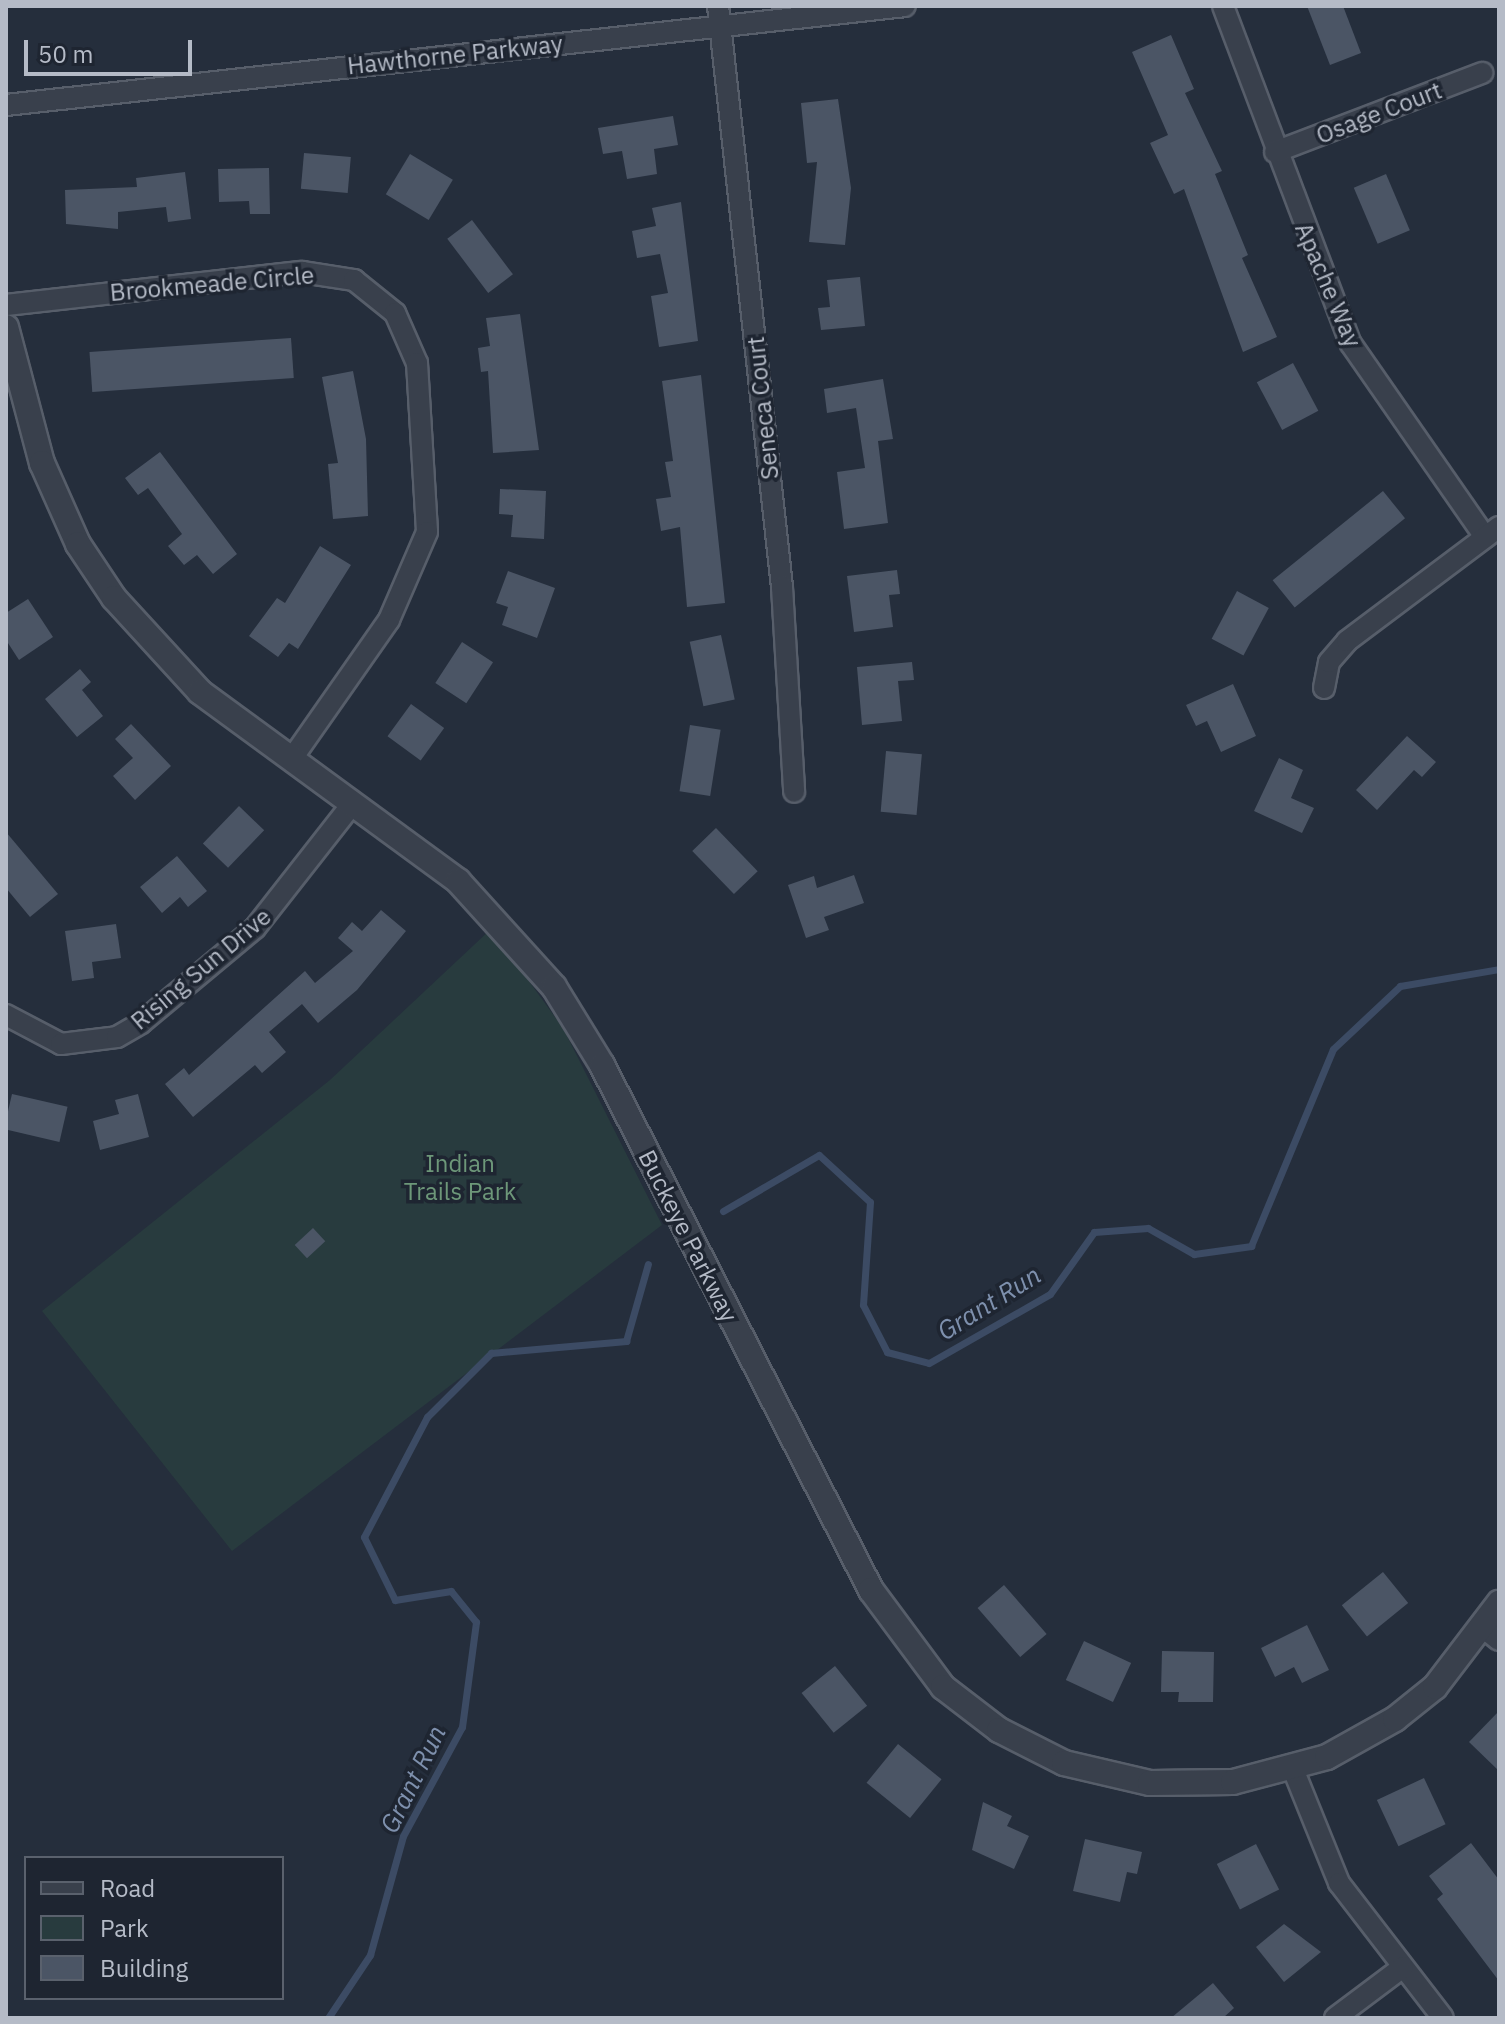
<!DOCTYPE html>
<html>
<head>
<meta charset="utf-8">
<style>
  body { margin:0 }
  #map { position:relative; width:1505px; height:2024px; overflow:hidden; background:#252e3c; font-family:"IBM Plex Sans",sans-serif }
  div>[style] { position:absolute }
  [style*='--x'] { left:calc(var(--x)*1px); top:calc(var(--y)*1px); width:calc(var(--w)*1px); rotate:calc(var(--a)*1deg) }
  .green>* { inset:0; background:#283b3e }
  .stream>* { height:7px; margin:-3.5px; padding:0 3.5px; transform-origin:3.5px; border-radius:3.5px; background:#3c4b64 }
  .building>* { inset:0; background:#4b5565; transform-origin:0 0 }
  .roads { filter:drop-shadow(2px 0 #575e6a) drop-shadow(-2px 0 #575e6a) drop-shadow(0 2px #575e6a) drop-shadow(0 -2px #575e6a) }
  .minor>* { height:20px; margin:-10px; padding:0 10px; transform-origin:10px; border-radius:10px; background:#39404c }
  .tertiary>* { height:24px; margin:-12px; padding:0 12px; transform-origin:12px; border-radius:12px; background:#39404c }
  span { translate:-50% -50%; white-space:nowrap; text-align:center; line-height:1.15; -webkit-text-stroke:7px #1e2531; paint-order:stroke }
  .street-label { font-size:24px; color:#b5bbc7 }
  .park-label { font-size:24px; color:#6d9779 }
  .water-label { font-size:26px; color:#7e90ad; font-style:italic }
  .frame { position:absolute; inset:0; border:8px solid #b5bbc7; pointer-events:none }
  .legend { position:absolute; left:24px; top:1856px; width:260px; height:144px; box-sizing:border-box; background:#1e2531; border:2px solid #5a616d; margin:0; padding:10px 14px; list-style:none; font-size:24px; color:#b5bbc7 }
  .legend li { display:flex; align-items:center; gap:16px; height:40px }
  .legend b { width:40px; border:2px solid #5a616d }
  .scale { position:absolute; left:24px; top:40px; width:168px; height:36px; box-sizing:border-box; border:4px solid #b5bbc7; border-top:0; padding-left:10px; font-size:24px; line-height:28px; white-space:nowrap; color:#b5bbc7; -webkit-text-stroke:6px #1e2531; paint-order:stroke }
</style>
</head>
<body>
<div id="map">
  <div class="green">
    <div style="clip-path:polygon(491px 929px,563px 1028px,662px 1225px,232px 1551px,42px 1311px,330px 1080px)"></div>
  </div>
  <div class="stream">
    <div style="--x:723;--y:1211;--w:111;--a:-30.3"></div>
    <div style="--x:819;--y:1155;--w:69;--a:42.7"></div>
    <div style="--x:870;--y:1202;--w:103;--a:93.9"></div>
    <div style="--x:863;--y:1305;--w:53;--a:62.9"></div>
    <div style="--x:887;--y:1352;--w:43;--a:14.7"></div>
    <div style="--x:929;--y:1363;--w:139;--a:-29.7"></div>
    <div style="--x:1050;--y:1294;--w:76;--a:-54.6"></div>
    <div style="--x:1094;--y:1232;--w:54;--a:-4.2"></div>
    <div style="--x:1148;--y:1228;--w:53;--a:29.5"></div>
    <div style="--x:1194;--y:1254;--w:58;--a:-8"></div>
    <div style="--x:1251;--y:1246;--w:213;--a:-67.4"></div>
    <div style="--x:1333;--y:1049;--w:92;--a:-43.2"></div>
    <div style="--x:1400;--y:986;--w:100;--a:-9.7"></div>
    <div style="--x:328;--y:2018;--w:76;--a:-56.3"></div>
    <div style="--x:370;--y:1955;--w:123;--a:-74.5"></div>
    <div style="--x:403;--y:1836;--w:124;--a:-61.6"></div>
    <div style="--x:462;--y:1727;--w:106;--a:-82.4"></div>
    <div style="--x:476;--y:1622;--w:40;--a:-129"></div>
    <div style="--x:451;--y:1591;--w:57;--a:170.9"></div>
    <div style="--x:395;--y:1600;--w:70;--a:-116.2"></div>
    <div style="--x:364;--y:1537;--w:136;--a:-62.3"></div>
    <div style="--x:427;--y:1417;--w:91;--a:-45"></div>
    <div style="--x:491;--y:1353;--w:136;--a:-5.1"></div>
    <div style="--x:626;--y:1341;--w:80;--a:-74.1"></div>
  </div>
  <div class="building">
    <div style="clip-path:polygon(1307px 6px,1343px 6px,1361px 53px,1330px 65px)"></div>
    <div style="clip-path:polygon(1171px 35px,1194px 89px,1185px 93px,1222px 171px,1215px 174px,1248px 255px,1242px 258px,1277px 337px,1243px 352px,1184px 189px,1174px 194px,1150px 143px,1168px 135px,1132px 52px)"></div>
    <div style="clip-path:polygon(838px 99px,851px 188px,845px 245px,809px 242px,817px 162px,807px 163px,801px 103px)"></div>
    <div style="clip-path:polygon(673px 116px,678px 145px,654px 149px,657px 174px,627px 179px,622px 151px,603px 154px,598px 128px)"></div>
    <div style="left:304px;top:153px;width:47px;height:36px;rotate:5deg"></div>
    <div style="left:410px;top:154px;width:50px;height:47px;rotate:31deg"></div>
    <div style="clip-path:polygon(269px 168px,270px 214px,250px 214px,249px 201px,219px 202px,218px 169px)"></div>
    <div style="clip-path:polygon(185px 172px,191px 219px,168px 222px,166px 207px,118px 212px,118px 229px,66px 224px,65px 190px,137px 187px,136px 178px)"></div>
    <div style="left:1386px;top:174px;width:61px;height:35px;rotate:67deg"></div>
    <div style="clip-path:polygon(681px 202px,698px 341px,659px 347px,651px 296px,668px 293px,660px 254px,637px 258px,632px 231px,656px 226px,652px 208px)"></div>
    <div style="left:472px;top:220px;width:68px;height:31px;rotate:53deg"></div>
    <div style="clip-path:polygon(860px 277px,865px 326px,821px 330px,818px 308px,830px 307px,827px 280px)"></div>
    <div style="clip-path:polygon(520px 314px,539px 450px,493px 453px,488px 371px,481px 372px,478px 348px,490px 346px,486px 318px)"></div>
    <div style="left:291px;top:338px;width:40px;height:202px;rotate:86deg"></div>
    <div style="left:1293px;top:363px;width:54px;height:41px;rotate:62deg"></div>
    <div style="clip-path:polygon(353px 371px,366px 439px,368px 516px,333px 519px,328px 464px,338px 463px,322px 377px)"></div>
    <div style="clip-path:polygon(701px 375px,725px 603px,687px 607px,680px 527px,661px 531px,656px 499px,671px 497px,665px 462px,673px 461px,662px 381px)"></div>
    <div style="clip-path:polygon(883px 379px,893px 439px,878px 441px,888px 523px,844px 529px,837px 472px,865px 468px,856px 408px,827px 413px,824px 389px)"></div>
    <div style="clip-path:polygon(160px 452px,237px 554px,213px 574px,197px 555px,184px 565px,168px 546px,182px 534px,148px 488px,138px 495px,125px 478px)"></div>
    <div style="clip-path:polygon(500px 489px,546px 491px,544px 539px,511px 537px,513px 515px,499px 514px)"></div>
    <div style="left:1383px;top:491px;width:35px;height:142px;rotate:51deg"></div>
    <div style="clip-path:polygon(320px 546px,351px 565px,298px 649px,289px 643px,278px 657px,249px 636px,277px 598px,285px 603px)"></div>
    <div style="clip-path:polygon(897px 570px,900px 594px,889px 595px,893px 627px,854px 632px,847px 576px)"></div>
    <div style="clip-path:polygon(508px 571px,555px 588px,537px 638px,502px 625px,508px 607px,496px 603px)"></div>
    <div style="left:1237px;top:591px;width:36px;height:54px;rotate:28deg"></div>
    <div style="clip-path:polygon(28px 599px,53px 637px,19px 660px,6px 640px,6px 613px)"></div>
    <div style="left:721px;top:635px;width:66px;height:32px;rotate:78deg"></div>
    <div style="left:462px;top:642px;width:37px;height:49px;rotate:33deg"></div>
    <div style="clip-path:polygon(912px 662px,914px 680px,898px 681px,902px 721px,862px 725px,857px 667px)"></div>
    <div style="clip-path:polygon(80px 669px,91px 682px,82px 690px,103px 716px,77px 737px,45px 699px)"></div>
    <div style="clip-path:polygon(1233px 684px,1256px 736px,1221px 752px,1207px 721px,1196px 726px,1186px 705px)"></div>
    <div style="left:411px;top:704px;width:41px;height:40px;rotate:36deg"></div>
    <div style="clip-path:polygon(131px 724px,171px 766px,135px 800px,113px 776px,133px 758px,115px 739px)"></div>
    <div style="left:690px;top:725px;width:31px;height:67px;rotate:9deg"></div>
    <div style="clip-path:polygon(1407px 736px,1436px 762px,1422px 777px,1414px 770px,1377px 810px,1356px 790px)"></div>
    <div style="left:886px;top:751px;width:36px;height:61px;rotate:5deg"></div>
    <div style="clip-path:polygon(1279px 758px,1303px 770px,1291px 798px,1314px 808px,1302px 833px,1254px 811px)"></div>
    <div style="left:239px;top:806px;width:35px;height:52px;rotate:44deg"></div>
    <div style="left:716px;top:828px;width:60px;height:33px;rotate:46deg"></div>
    <div style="clip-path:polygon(6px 832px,58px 894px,30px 917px,6px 888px)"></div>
    <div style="clip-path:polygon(177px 856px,207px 891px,188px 907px,180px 897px,162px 913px,140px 887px)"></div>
    <div style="clip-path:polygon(854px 875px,864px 903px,824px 917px,829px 930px,806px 938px,788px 885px,814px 876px,817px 888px)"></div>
    <div style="clip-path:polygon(381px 910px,406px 931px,357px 990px,318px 1023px,302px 1004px,269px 1032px,286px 1052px,262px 1073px,255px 1065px,193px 1117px,165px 1084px,184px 1068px,189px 1075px,305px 971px,315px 983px,353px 951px,338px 938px,352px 922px,362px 931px)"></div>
    <div style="clip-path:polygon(116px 924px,121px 958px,92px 962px,94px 978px,72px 981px,65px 931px)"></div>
    <div style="left:12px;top:1094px;width:57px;height:36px;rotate:13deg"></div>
    <div style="clip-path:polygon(138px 1094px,149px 1137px,100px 1150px,93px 1121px,119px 1114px,115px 1100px)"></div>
    <div style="left:313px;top:1228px;width:18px;height:25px;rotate:47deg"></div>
    <div style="left:1383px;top:1572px;width:40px;height:53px;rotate:51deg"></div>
    <div style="left:1004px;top:1585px;width:65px;height:35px;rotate:49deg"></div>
    <div style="clip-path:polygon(1307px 1625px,1329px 1670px,1302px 1683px,1294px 1667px,1275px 1677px,1261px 1648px)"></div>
    <div style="left:1084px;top:1641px;width:52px;height:43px;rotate:25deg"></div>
    <div style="clip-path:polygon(1162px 1651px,1214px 1652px,1213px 1702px,1178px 1702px,1179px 1692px,1161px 1692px)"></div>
    <div style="left:835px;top:1666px;width:51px;height:43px;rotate:51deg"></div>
    <div style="clip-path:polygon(1499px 1711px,1499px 1771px,1469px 1742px)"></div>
    <div style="left:898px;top:1744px;width:56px;height:50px;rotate:39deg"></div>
    <div style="left:1424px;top:1778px;width:51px;height:52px;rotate:65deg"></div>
    <div style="clip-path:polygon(983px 1802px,1012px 1816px,1007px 1826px,1029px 1836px,1014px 1869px,972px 1850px)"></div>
    <div style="clip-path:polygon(1085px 1839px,1142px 1852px,1137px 1874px,1127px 1872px,1120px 1902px,1073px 1891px)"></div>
    <div style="clip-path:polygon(1471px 1843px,1499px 1880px,1499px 1981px,1437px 1899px,1443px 1894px,1429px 1876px)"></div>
    <div style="left:1256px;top:1844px;width:51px;height:44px;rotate:63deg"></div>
    <div style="clip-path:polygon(1284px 1924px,1321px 1952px,1284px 1982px,1256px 1947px)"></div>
    <div style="clip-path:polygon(1213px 1983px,1234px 2008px,1223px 2018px,1171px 2018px)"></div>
  </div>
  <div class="roads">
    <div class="minor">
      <div style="--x:718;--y:6;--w:585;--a:83.71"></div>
      <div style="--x:782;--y:587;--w:205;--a:86.6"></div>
      <div style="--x:1223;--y:6;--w:361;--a:69.3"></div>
      <div style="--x:1351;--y:344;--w:235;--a:55.2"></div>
      <div style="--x:6;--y:105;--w:904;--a:-6.28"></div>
      <div style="--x:1275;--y:152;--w:222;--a:-20.9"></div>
      <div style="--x:6;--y:305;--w:298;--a:-6.4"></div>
      <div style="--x:302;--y:272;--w:53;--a:8.7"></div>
      <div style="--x:354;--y:280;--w:53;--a:38.8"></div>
      <div style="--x:395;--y:313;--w:55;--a:66.3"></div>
      <div style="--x:417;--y:363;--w:169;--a:86.6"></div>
      <div style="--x:427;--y:532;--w:96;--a:113.4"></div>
      <div style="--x:389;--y:620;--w:171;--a:125"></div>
      <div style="--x:1324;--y:688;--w:26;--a:-79"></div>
      <div style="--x:1329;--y:662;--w:28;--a:-49"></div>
      <div style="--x:1347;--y:641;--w:190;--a:-36.9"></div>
      <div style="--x:6;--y:1015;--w:62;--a:27.8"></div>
      <div style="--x:61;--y:1044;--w:56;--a:-7.1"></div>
      <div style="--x:117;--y:1037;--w:28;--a:-30"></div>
      <div style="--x:141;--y:1023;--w:148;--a:-39.8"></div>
      <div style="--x:255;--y:928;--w:159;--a:-51.9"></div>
      <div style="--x:1484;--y:1628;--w:19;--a:39"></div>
      <div style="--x:1293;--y:1769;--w:123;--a:68"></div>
      <div style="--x:1339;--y:1883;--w:170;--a:52.4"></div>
      <div style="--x:1335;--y:2018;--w:85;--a:-36.9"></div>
    </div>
    <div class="tertiary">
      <div style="--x:6;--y:327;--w:141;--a:75.2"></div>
      <div style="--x:42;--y:463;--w:89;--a:66"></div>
      <div style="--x:78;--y:544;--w:65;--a:56.3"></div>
      <div style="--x:114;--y:598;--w:127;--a:47.5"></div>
      <div style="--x:200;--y:692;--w:320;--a:36.2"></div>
      <div style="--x:458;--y:881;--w:143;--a:47.8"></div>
      <div style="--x:554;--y:987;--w:92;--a:58.4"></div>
      <div style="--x:602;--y:1065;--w:590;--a:62.87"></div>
      <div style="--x:871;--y:1590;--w:121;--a:53.4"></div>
      <div style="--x:943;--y:1687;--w:71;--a:37.5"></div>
      <div style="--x:999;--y:1730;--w:73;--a:26.9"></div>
      <div style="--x:1064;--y:1763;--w:88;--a:13.1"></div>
      <div style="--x:1150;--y:1783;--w:83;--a:-0.7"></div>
      <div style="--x:1233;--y:1782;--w:97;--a:-14.9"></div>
      <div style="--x:1327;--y:1757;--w:78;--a:-29.2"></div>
      <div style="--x:1395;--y:1719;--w:51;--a:-38.7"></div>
      <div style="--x:1435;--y:1687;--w:106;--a:-52.7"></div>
    </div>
  </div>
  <div class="street-label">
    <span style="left:455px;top:55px;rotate:-6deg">Hawthorne Parkway</span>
    <span style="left:1379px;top:113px;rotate:-21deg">Osage Court</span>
    <span style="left:212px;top:284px;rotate:-5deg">Brookmeade Circle</span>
    <span style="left:1328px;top:285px;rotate:67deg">Apache Way</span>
    <span style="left:763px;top:408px;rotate:-96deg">Seneca Court</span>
    <span style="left:201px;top:969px;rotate:-40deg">Rising Sun Drive</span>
    <span style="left:688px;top:1236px;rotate:63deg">Buckeye Parkway</span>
  </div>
  <div class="park-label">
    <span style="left:460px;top:1178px">Indian<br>Trails Park</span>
  </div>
  <div class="water-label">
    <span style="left:989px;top:1303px;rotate:-32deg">Grant Run</span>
    <span style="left:413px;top:1779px;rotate:-64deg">Grant Run</span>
  </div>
  <div class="frame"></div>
  <ul class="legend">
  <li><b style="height:10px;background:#39404c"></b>Road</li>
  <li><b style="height:22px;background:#283b3e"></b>Park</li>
  <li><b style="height:22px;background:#4b5565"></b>Building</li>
  </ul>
  <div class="scale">50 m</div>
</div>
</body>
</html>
